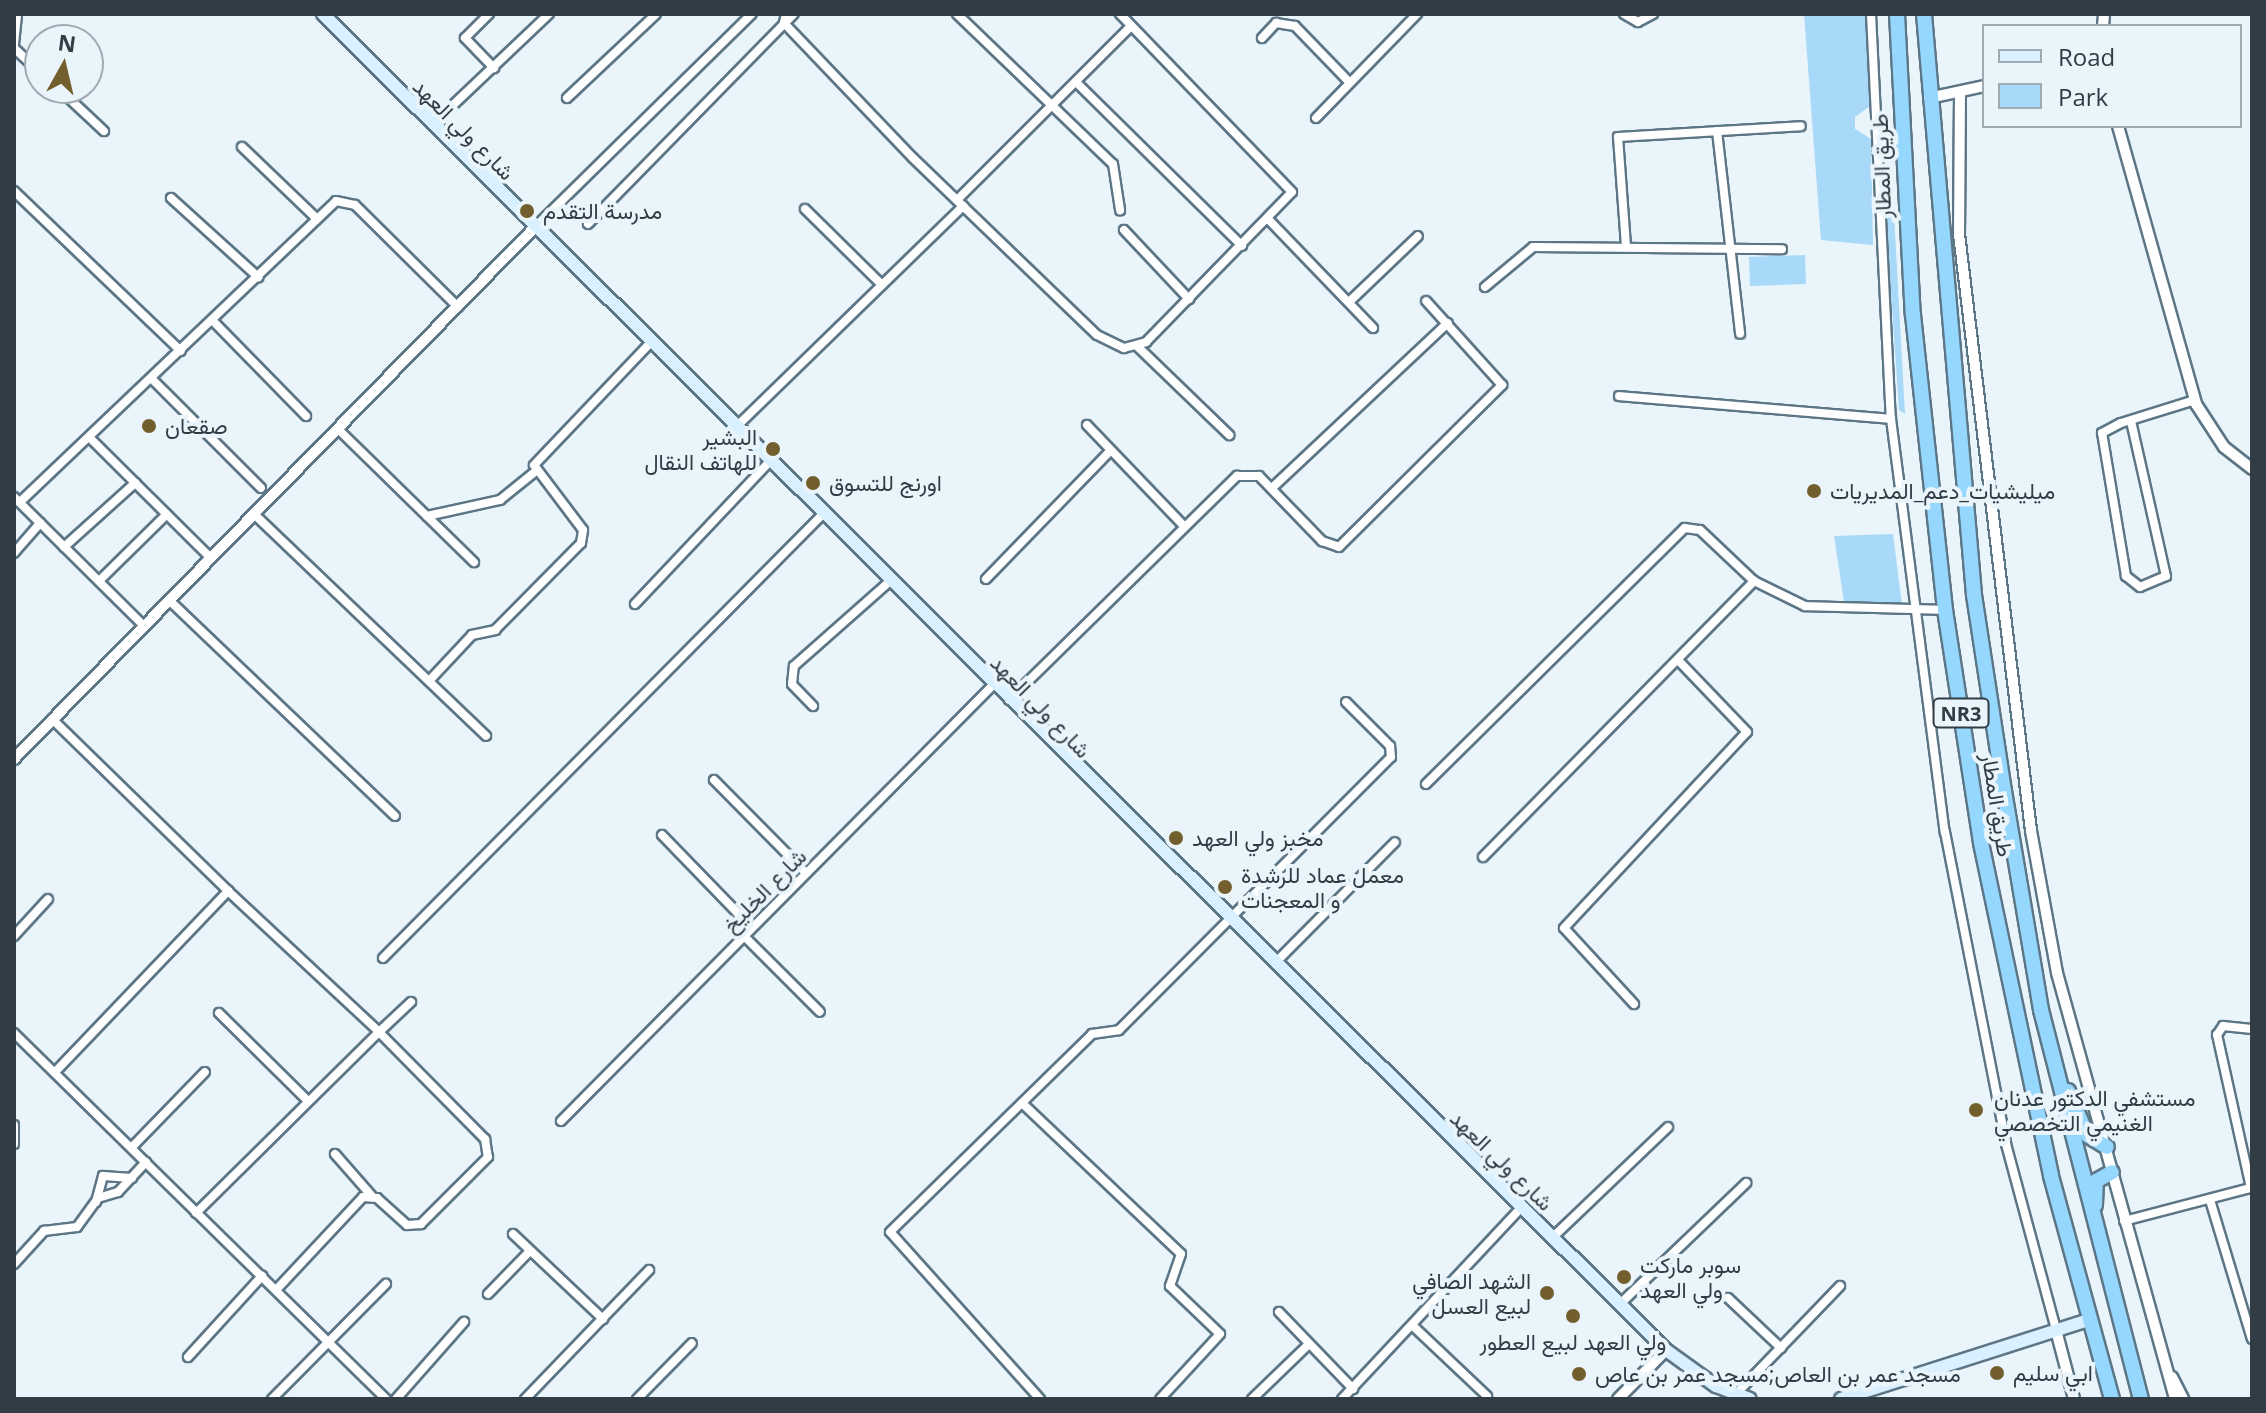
<!DOCTYPE html>
<html>
<head>
<meta charset="utf-8">
<style>
  body { margin:0 }
  #map { position:relative; width:2266px; height:1413px; overflow:hidden; background:#e9f4fb; font-family:"Open Sans",Vazirmatn,sans-serif }
  div>[style] { position:absolute }
  [style*='--x'] { left:calc(var(--x)*1px); top:calc(var(--y)*1px); width:calc(var(--w)*1px); rotate:calc(var(--a)*1deg) }
  .green>* { inset:0; background:#a8d9f9; transform-origin:0 0 }
  .roads { filter:drop-shadow(2px 0 #5d7686) drop-shadow(-2px 0 #5d7686) drop-shadow(0 2px #5d7686) drop-shadow(0 -2px #5d7686) }
  .minor>* { height:8px; margin:-4px; padding:0 4px; transform-origin:4px; border-radius:4px; background:#fff }
  .tertiary>* { height:10px; margin:-5px; padding:0 5px; transform-origin:5px; border-radius:5px; background:#fff }
  .secondary>* { height:12px; margin:-6px; padding:0 6px; transform-origin:6px; border-radius:6px; background:#d8f0ff }
  .trunk>* { height:14px; margin:-7px; padding:0 7px; transform-origin:7px; border-radius:7px; background:#96d7fe }
  .dots>* { width:22px; height:22px; translate:-50% -50%; box-sizing:border-box; border:4px solid #e9f4fb; border-radius:50% }
  span { translate:-50% -50%; white-space:nowrap; text-align:center; line-height:1.15; -webkit-text-stroke:8px #e9f4fb; paint-order:stroke }
  .shield-label span { padding:2px 6px; background:#e9f4fb; border:2px solid; border-radius:6px; -webkit-text-stroke-width:0 }
  .shield-label { font-size:20px; color:#313c44; font-weight:700 }
  .street-label { font-size:22px; color:#313c44 }
  .poi-label { font-size:22px; color:#313c44 }
  .left { translate:0 -50%; text-align:left }
  .right { translate:-100% -50%; text-align:right }
  .frame { position:absolute; inset:0; border:16px solid #313c44; pointer-events:none }
  .legend { position:absolute; left:1982px; top:24px; width:260px; height:104px; box-sizing:border-box; background:#e9f4fb; border:2px solid #9faab2; margin:0; padding:10px 14px; list-style:none; font-size:24px; color:#313c44 }
  .legend li { display:flex; align-items:center; gap:16px; height:40px }
  .legend b { width:40px; border:2px solid #9faab2 }
  .north { position:absolute; left:24px; top:24px; width:80px; height:80px; box-sizing:border-box; background:#e9f4fb; border:2px solid #9faab2; border-radius:50%; rotate:8deg; font-size:22px; font-weight:700; line-height:32px; text-align:center; color:#313c44 }
  .north::after { content:''; display:block; margin:auto; width:28px; height:36px; background:#735e2d; clip-path:polygon(50% 0,100% 100%,50% 72%,0 100%) }
</style>
</head>
<body>
<div id="map">
  <div class="green">
    <div style="clip-path:polygon(1804px 14px,1867px 14px,1870px 106px,1855px 117px,1855px 129px,1871px 139px,1873px 245px,1821px 240px)"></div>
    <div style="clip-path:polygon(1882px 159px,1892px 178px,1905px 414px,1899px 410px)"></div>
    <div style="left:1805px;top:255px;width:29px;height:56px;rotate:88deg"></div>
    <div style="clip-path:polygon(1893px 534px,1902px 605px,1845px 608px,1834px 536px)"></div>
  </div>
  <div class="roads">
    <div class="minor">
      <div style="--x:489;--y:14;--w:34;--a:135"></div>
      <div style="--x:465;--y:38;--w:42;--a:46"></div>
      <div style="--x:786;--y:14;--w:9;--a:103"></div>
      <div style="--x:784;--y:23;--w:187;--a:46.3"></div>
      <div style="--x:913;--y:158;--w:255;--a:43.9"></div>
      <div style="--x:1097;--y:335;--w:30;--a:26"></div>
      <div style="--x:1124;--y:348;--w:23;--a:-15"></div>
      <div style="--x:1146;--y:342;--w:209;--a:-45.8"></div>
      <div style="--x:1292;--y:192;--w:248;--a:-134"></div>
      <div style="--x:957;--y:14;--w:216;--a:43.9"></div>
      <div style="--x:1113;--y:164;--w:47;--a:81.3"></div>
      <div style="--x:1624;--y:14;--w:16;--a:30"></div>
      <div style="--x:1638;--y:22;--w:17;--a:-28"></div>
      <div style="--x:1871;--y:14;--w:405;--a:87.2"></div>
      <div style="--x:1891;--y:419;--w:417;--a:82.6"></div>
      <div style="--x:1945;--y:832;--w:318;--a:78.9"></div>
      <div style="--x:2006;--y:1144;--w:196;--a:74.9"></div>
      <div style="--x:1262;--y:38;--w:21;--a:-47"></div>
      <div style="--x:1276;--y:23;--w:19;--a:9"></div>
      <div style="--x:1295;--y:26;--w:79;--a:46"></div>
      <div style="--x:14;--y:44;--w:30;--a:-84"></div>
      <div style="--x:14;--y:48;--w:35;--a:43"></div>
      <div style="--x:1079;--y:85;--w:229;--a:44.6"></div>
      <div style="--x:58;--y:88;--w:63;--a:43.1"></div>
      <div style="--x:567;--y:98;--w:122;--a:-43.3"></div>
      <div style="--x:1316;--y:118;--w:145;--a:-45.8"></div>
      <div style="--x:432;--y:125;--w:161;--a:-43.5"></div>
      <div style="--x:1717;--y:131;--w:204;--a:83.5"></div>
      <div style="--x:242;--y:147;--w:104;--a:43.8"></div>
      <div style="--x:14;--y:191;--w:231;--a:43.8"></div>
      <div style="--x:171;--y:198;--w:118;--a:42.2"></div>
      <div style="--x:957;--y:200;--w:246;--a:-45"></div>
      <div style="--x:805;--y:209;--w:108;--a:44.6"></div>
      <div style="--x:1269;--y:220;--w:150;--a:46.1"></div>
      <div style="--x:588;--y:224;--w:294;--a:-45.6"></div>
      <div style="--x:535;--y:227;--w:304;--a:-44.5"></div>
      <div style="--x:1124;--y:230;--w:95;--a:46.7"></div>
      <div style="--x:1626;--y:246;--w:109;--a:-94.2"></div>
      <div style="--x:1618;--y:137;--w:183;--a:-3.4"></div>
      <div style="--x:1485;--y:287;--w:62;--a:-39.8"></div>
      <div style="--x:1533;--y:247;--w:249;--a:0.5"></div>
      <div style="--x:1349;--y:302;--w:95;--a:-43.7"></div>
      <div style="--x:213;--y:321;--w:133;--a:45.6"></div>
      <div style="--x:1138;--y:347;--w:127;--a:44"></div>
      <div style="--x:152;--y:379;--w:154;--a:45"></div>
      <div style="--x:1619;--y:396;--w:273;--a:4.8"></div>
      <div style="--x:2131;--y:421;--w:159;--a:77.3"></div>
      <div style="--x:2166;--y:576;--w:28;--a:157"></div>
      <div style="--x:2140;--y:587;--w:18;--a:-142"></div>
      <div style="--x:2126;--y:576;--w:145;--a:-99.5"></div>
      <div style="--x:2102;--y:433;--w:21;--a:-28"></div>
      <div style="--x:2121;--y:423;--w:77;--a:-17.3"></div>
      <div style="--x:1087;--y:425;--w:139;--a:46.2"></div>
      <div style="--x:736;--y:427;--w:317;--a:-44.2"></div>
      <div style="--x:339;--y:430;--w:189;--a:44.4"></div>
      <div style="--x:90;--y:438;--w:170;--a:44.8"></div>
      <div style="--x:1272;--y:488;--w:241;--a:-43.2"></div>
      <div style="--x:14;--y:497;--w:183;--a:44.8"></div>
      <div style="--x:20;--y:502;--w:436;--a:-43.6"></div>
      <div style="--x:336;--y:201;--w:19;--a:12"></div>
      <div style="--x:355;--y:205;--w:145;--a:44.7"></div>
      <div style="--x:254;--y:514;--w:321;--a:43.7"></div>
      <div style="--x:427;--y:516;--w:75;--a:-12.4"></div>
      <div style="--x:500;--y:500;--w:46;--a:-38.9"></div>
      <div style="--x:64;--y:547;--w:96;--a:-42"></div>
      <div style="--x:14;--y:553;--w:40;--a:-49"></div>
      <div style="--x:986;--y:579;--w:178;--a:-45.9"></div>
      <div style="--x:99;--y:581;--w:95;--a:-44.6"></div>
      <div style="--x:170;--y:601;--w:311;--a:43.7"></div>
      <div style="--x:635;--y:604;--w:197;--a:-46.6"></div>
      <div style="--x:429;--y:681;--w:63;--a:-46.9"></div>
      <div style="--x:472;--y:635;--w:24;--a:-12"></div>
      <div style="--x:495;--y:630;--w:122;--a:-45.3"></div>
      <div style="--x:581;--y:543;--w:13;--a:-81"></div>
      <div style="--x:583;--y:530;--w:81;--a:-127"></div>
      <div style="--x:534;--y:465;--w:171;--a:-46.4"></div>
      <div style="--x:1009;--y:700;--w:320;--a:-44.5"></div>
      <div style="--x:1237;--y:476;--w:22;--a:0"></div>
      <div style="--x:1259;--y:476;--w:91;--a:45.9"></div>
      <div style="--x:1322;--y:541;--w:18;--a:19"></div>
      <div style="--x:1339;--y:547;--w:230;--a:-44.8"></div>
      <div style="--x:1502;--y:385;--w:113;--a:-132.1"></div>
      <div style="--x:813;--y:706;--w:30;--a:-134"></div>
      <div style="--x:792;--y:684;--w:18;--a:-84"></div>
      <div style="--x:794;--y:666;--w:128;--a:-41.5"></div>
      <div style="--x:52;--y:719;--w:246;--a:44.3"></div>
      <div style="--x:714;--y:780;--w:131;--a:45.3"></div>
      <div style="--x:1426;--y:784;--w:364;--a:-44.7"></div>
      <div style="--x:1685;--y:528;--w:15;--a:8"></div>
      <div style="--x:1700;--y:530;--w:74;--a:43.4"></div>
      <div style="--x:1754;--y:581;--w:57;--a:26.1"></div>
      <div style="--x:1805;--y:606;--w:140;--a:1.6"></div>
      <div style="--x:662;--y:835;--w:129;--a:45.9"></div>
      <div style="--x:1483;--y:857;--w:387;--a:-45.5"></div>
      <div style="--x:14;--y:936;--w:50;--a:-47.4"></div>
      <div style="--x:744;--y:936;--w:107;--a:45"></div>
      <div style="--x:383;--y:958;--w:625;--a:-45.26"></div>
      <div style="--x:1275;--y:963;--w:170;--a:-45.2"></div>
      <div style="--x:1634;--y:1004;--w:103;--a:-132.6"></div>
      <div style="--x:1564;--y:928;--w:268;--a:-47"></div>
      <div style="--x:1747;--y:732;--w:98;--a:-133.8"></div>
      <div style="--x:219;--y:1013;--w:125;--a:44.7"></div>
      <div style="--x:14;--y:1033;--w:522;--a:44.53"></div>
      <div style="--x:57;--y:1070;--w:248;--a:-46.3"></div>
      <div style="--x:228;--y:891;--w:207;--a:43"></div>
      <div style="--x:379;--y:1032;--w:44;--a:-43.2"></div>
      <div style="--x:1022;--y:1103;--w:219;--a:43.5"></div>
      <div style="--x:1181;--y:1254;--w:34;--a:109"></div>
      <div style="--x:1170;--y:1286;--w:69;--a:43.8"></div>
      <div style="--x:1220;--y:1334;--w:88;--a:132.7"></div>
      <div style="--x:561;--y:1121;--w:614;--a:-45.26"></div>
      <div style="--x:14;--y:1125;--w:19;--a:90"></div>
      <div style="--x:133;--y:1146;--w:103;--a:-45.8"></div>
      <div style="--x:335;--y:1154;--w:55;--a:48.7"></div>
      <div style="--x:2210;--y:1200;--w:145;--a:73.2"></div>
      <div style="--x:96;--y:1202;--w:27;--a:-75"></div>
      <div style="--x:103;--y:1176;--w:29;--a:4"></div>
      <div style="--x:196;--y:1213;--w:257;--a:-44.7"></div>
      <div style="--x:379;--y:1032;--w:151;--a:45.3"></div>
      <div style="--x:485;--y:1139;--w:18;--a:81"></div>
      <div style="--x:488;--y:1157;--w:95;--a:135"></div>
      <div style="--x:421;--y:1224;--w:14;--a:176"></div>
      <div style="--x:407;--y:1225;--w:40;--a:-138"></div>
      <div style="--x:377;--y:1198;--w:14;--a:-176"></div>
      <div style="--x:363;--y:1197;--w:126;--a:133.1"></div>
      <div style="--x:2124;--y:1221;--w:131;--a:-14.6"></div>
      <div style="--x:2251;--y:1188;--w:157;--a:-102.5"></div>
      <div style="--x:2217;--y:1035;--w:11;--a:-56"></div>
      <div style="--x:2223;--y:1026;--w:29;--a:6"></div>
      <div style="--x:513;--y:1234;--w:124;--a:43.4"></div>
      <div style="--x:1553;--y:1237;--w:159;--a:-43.7"></div>
      <div style="--x:14;--y:1264;--w:45;--a:-47.7"></div>
      <div style="--x:44;--y:1231;--w:33;--a:-7"></div>
      <div style="--x:77;--y:1227;--w:36;--a:-54"></div>
      <div style="--x:98;--y:1198;--w:21;--a:-17"></div>
      <div style="--x:118;--y:1192;--w:41;--a:-47"></div>
      <div style="--x:488;--y:1294;--w:60;--a:-45.7"></div>
      <div style="--x:1728;--y:1298;--w:73;--a:43.3"></div>
      <div style="--x:1620;--y:1304;--w:175;--a:-43.8"></div>
      <div style="--x:1279;--y:1312;--w:107;--a:46.1"></div>
      <div style="--x:1413;--y:1326;--w:102;--a:43.4"></div>
      <div style="--x:188;--y:1357;--w:110;--a:-47.6"></div>
      <div style="--x:1736;--y:1394;--w:150;--a:-46.1"></div>
      <div style="--x:272;--y:1399;--w:162;--a:-45.3"></div>
      <div style="--x:396;--y:1399;--w:103;--a:-48.6"></div>
      <div style="--x:525;--y:1399;--w:179;--a:-46.1"></div>
      <div style="--x:637;--y:1399;--w:78;--a:-45.5"></div>
      <div style="--x:1040;--y:1399;--w:224;--a:-131.9"></div>
      <div style="--x:890;--y:1232;--w:283;--a:-44.4"></div>
      <div style="--x:1092;--y:1034;--w:27;--a:-8"></div>
      <div style="--x:1119;--y:1030;--w:385;--a:-45.1"></div>
      <div style="--x:1391;--y:757;--w:11;--a:-95"></div>
      <div style="--x:1390;--y:746;--w:62;--a:-135"></div>
      <div style="--x:1252;--y:1399;--w:79;--a:-44"></div>
      <div style="--x:1342;--y:1399;--w:262;--a:-46.9"></div>
    </div>
    <div class="tertiary">
      <div style="--x:2103;--y:26;--w:12;--a:-85"></div>
      <div style="--x:1960;--y:93;--w:141;--a:90.4"></div>
      <div style="--x:1959;--y:234;--w:601;--a:83.12"></div>
      <div style="--x:2031;--y:831;--w:144;--a:79.6"></div>
      <div style="--x:2057;--y:973;--w:442;--a:74.5"></div>
      <div style="--x:1929;--y:98;--w:56;--a:-12.3"></div>
      <div style="--x:2118;--y:126;--w:289;--a:74.3"></div>
      <div style="--x:2196;--y:404;--w:51;--a:56.9"></div>
      <div style="--x:2224;--y:447;--w:36;--a:38"></div>
      <div style="--x:14;--y:759;--w:745;--a:-45.6"></div>
      <div style="--x:2057;--y:1334;--w:67;--a:75.3"></div>
      <div style="--x:2172;--y:1377;--w:25;--a:63"></div>
      <div style="--x:1618;--y:1399;--w:69;--a:-45.6"></div>
    </div>
    <div class="secondary">
      <div style="--x:323;--y:14;--w:1894;--a:44.85"></div>
      <div style="--x:1666;--y:1350;--w:62;--a:35.8"></div>
      <div style="--x:1716;--y:1386;--w:36;--a:21"></div>
      <div style="--x:1841;--y:1399;--w:260;--a:-17.7"></div>
    </div>
    <div class="trunk">
      <div style="--x:1897;--y:14;--w:301;--a:87"></div>
      <div style="--x:1913;--y:315;--w:297;--a:83.8"></div>
      <div style="--x:1945;--y:610;--w:236;--a:81.2"></div>
      <div style="--x:1981;--y:843;--w:340;--a:78.1"></div>
      <div style="--x:2051;--y:1176;--w:231;--a:74.7"></div>
      <div style="--x:1924;--y:14;--w:583;--a:85.08"></div>
      <div style="--x:1974;--y:595;--w:198;--a:81.3"></div>
      <div style="--x:2004;--y:791;--w:222;--a:80.4"></div>
      <div style="--x:2041;--y:1010;--w:402;--a:75.6"></div>
      <div style="--x:2068;--y:1091;--w:48;--a:66.6"></div>
      <div style="--x:2087;--y:1135;--w:23;--a:31"></div>
      <div style="--x:2095;--y:1205;--w:24;--a:-88"></div>
      <div style="--x:2096;--y:1181;--w:18;--a:-29"></div>
    </div>
  </div>
  <div class="dots">
    <div style="left:527px;top:211px;background:#735e2d"></div>
    <div style="left:149px;top:426px;background:#735e2d"></div>
    <div style="left:773px;top:449px;background:#735e2d"></div>
    <div style="left:813px;top:483px;background:#735e2d"></div>
    <div style="left:1814px;top:491px;background:#735e2d"></div>
    <div style="left:1176px;top:838px;background:#735e2d"></div>
    <div style="left:1225px;top:887px;background:#735e2d"></div>
    <div style="left:1976px;top:1110px;background:#735e2d"></div>
    <div style="left:1624px;top:1277px;background:#735e2d"></div>
    <div style="left:1547px;top:1293px;background:#735e2d"></div>
    <div style="left:1573px;top:1316px;background:#735e2d"></div>
    <div style="left:1997px;top:1373px;background:#735e2d"></div>
    <div style="left:1579px;top:1374px;background:#735e2d"></div>
  </div>
  <div class="shield-label">
    <span style="left:1961px;top:713px">NR3</span>
  </div>
  <div class="street-label">
    <span style="left:464px;top:129px;rotate:45deg">شارع ولي العهد</span>
    <span style="left:1881px;top:166px;rotate:-92deg">طريق المطار</span>
    <span style="left:1041px;top:706px;rotate:46deg">شارع ولي العهد</span>
    <span style="left:1998px;top:805px;rotate:81deg">طريق المطار</span>
    <span style="left:764px;top:890px;rotate:-45deg">شارع الخليخ</span>
    <span style="left:1502px;top:1160px;rotate:44deg">شارع ولي العهد</span>
  </div>
  <div class="poi-label">
    <span class="left" style="left:543px;top:211px">مدرسة التقدم</span>
    <span class="left" style="left:165px;top:426px">صقعان</span>
    <span class="right" style="left:757px;top:449px">البشير<br>للهاتف النقال</span>
    <span class="left" style="left:829px;top:483px">اورنج للتسوق</span>
    <span class="left" style="left:1830px;top:491px">ميليشيات_دعم_المديريات</span>
    <span class="left" style="left:1192px;top:838px">مخبز ولي العهد</span>
    <span class="left" style="left:1241px;top:887px">معمل عماد للرشدة<br>و المعجنات</span>
    <span class="left" style="left:1994px;top:1110px">مستشفي الدكتور عدنان<br>الغنيمي التخصصي</span>
    <span class="left" style="left:1640px;top:1277px">سوبر ماركت<br>ولي العهد</span>
    <span class="right" style="left:1531px;top:1293px">الشهد الصافي<br>لبيع العسل</span>
    <span style="left:1573px;top:1342px">ولي العهد لبيع العطور</span>
    <span class="left" style="left:2013px;top:1373px">ابي سليم</span>
    <span class="left" style="left:1595px;top:1374px">مسجد عمر بن العاص;مسجد عمر بن عاص</span>
  </div>
  <div class="frame"></div>
  <ul class="legend">
  <li><b style="height:10px;background:#d8f0ff"></b>Road</li>
  <li><b style="height:22px;background:#a8d9f9"></b>Park</li>
  </ul>
  <div class="north">N</div>
</div>
</body>
</html>
